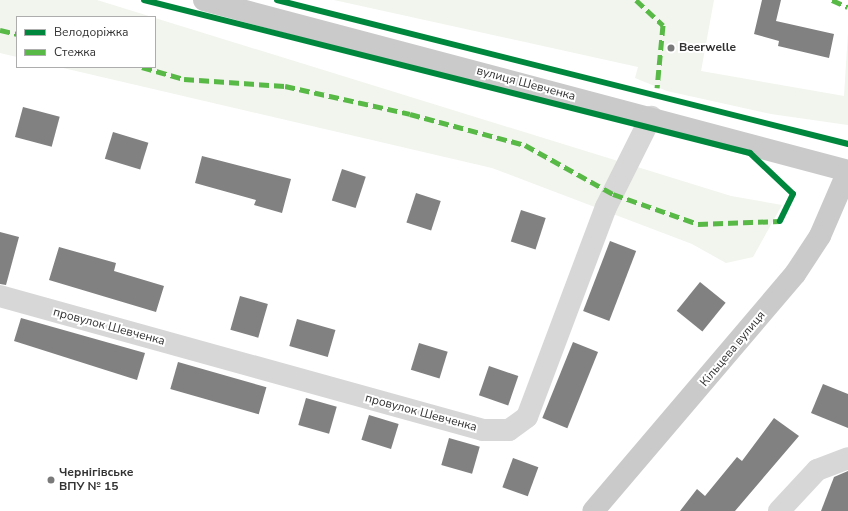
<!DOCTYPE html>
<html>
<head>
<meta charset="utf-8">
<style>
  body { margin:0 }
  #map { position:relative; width:848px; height:511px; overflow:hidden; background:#fff; font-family:"Nunito Sans",sans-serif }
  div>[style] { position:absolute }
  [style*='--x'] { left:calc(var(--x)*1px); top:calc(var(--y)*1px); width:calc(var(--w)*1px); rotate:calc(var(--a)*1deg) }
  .green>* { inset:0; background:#f1f5ed }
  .building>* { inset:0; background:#818181; transform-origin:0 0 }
  .minor>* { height:22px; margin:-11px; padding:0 11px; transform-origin:11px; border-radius:11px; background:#d7d7d7 }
  .major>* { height:22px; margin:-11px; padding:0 11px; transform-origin:11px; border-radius:11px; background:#cacaca }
  .quiet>* { height:5px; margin-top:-2.5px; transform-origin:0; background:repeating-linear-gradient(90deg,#58b947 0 10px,transparent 0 15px) }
  .cycleway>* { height:6px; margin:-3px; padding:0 3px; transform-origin:3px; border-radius:3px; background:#00873e }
  .dots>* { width:11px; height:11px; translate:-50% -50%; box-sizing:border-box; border:2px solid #fff; border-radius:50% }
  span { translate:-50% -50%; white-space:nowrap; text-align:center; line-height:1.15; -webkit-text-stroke:4px #fff; paint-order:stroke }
  .poi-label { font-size:12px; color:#333; font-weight:700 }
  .left { translate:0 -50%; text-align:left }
  .street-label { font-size:12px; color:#333 }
  .legend { position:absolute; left:16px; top:16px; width:140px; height:52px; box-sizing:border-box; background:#fff; border:1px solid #adadad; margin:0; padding:5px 7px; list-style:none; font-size:12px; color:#333 }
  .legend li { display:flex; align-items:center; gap:8px; height:20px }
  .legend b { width:20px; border:1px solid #adadad }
</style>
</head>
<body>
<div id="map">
  <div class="green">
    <div style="clip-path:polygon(0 0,97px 0,152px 17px,17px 17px,17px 57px,0 53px)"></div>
    <div style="clip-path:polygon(334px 0,714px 0,701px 71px,844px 96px,848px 33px,848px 125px,771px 114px,667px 91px,635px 78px,638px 67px)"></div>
    <div style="clip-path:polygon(155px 18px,731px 196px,782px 205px,753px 257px,726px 263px,692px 244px,492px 168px,59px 67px,155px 67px)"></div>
  </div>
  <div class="building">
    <div style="clip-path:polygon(762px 0,781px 0,776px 21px,834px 34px,829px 58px,778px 46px,779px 41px,754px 34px)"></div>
    <div style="left:23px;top:107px;width:38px;height:31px;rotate:15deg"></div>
    <div style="left:113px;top:132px;width:37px;height:28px;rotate:17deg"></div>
    <div style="clip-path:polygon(202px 156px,291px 179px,282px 213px,254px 205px,256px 200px,195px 183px)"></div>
    <div style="left:342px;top:169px;width:25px;height:33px;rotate:18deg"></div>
    <div style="left:416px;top:193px;width:26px;height:31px;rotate:18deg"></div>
    <div style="left:521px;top:210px;width:26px;height:33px;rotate:18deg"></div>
    <div style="clip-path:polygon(0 232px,19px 237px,6px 285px,0 284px)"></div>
    <div style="left:610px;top:241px;width:28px;height:75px;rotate:21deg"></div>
    <div style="clip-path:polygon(59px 247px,116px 263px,114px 271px,164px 286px,156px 312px,49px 280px)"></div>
    <div style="left:700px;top:282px;width:33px;height:37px;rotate:39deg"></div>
    <div style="left:240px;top:296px;width:29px;height:35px;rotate:16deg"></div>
    <div style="clip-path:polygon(21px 318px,145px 353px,137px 380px,14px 341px)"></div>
    <div style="left:297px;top:319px;width:40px;height:28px;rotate:16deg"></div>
    <div style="left:573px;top:342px;width:27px;height:82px;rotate:22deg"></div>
    <div style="left:419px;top:343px;width:30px;height:28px;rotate:17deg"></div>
    <div style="left:178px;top:362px;width:92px;height:28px;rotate:16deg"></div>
    <div style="left:489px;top:366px;width:31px;height:31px;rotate:19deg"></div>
    <div style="clip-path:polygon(823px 384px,848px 394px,848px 428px,811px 413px)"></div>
    <div style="left:306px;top:398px;width:32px;height:28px;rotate:16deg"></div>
    <div style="left:369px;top:415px;width:31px;height:26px;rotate:17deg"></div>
    <div style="clip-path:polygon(774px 418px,799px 436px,735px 511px,680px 511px,697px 489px,705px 496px,737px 457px,742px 461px)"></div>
    <div style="left:449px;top:438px;width:32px;height:28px;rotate:16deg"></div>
    <div style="left:513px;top:458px;width:27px;height:31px;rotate:20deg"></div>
    <div style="clip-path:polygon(848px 471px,848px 511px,821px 511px,834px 477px)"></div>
  </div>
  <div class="minor">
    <div style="--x:0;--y:296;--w:501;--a:15.51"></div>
    <div style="--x:483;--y:430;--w:26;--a:0"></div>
    <div style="--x:509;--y:430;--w:22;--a:-36"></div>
    <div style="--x:527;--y:417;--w:224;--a:-69.4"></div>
    <div style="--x:606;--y:207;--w:101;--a:-63.4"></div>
    <div style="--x:779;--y:511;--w:56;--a:-47.2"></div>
    <div style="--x:817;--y:470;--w:33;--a:-21"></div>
  </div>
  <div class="major">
    <div style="--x:204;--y:0;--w:666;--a:14.87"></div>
    <div style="--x:848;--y:171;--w:71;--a:113.3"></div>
    <div style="--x:820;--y:236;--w:45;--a:123.3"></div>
    <div style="--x:795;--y:274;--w:311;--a:130.4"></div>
  </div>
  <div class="quiet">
    <div style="--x:636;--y:0;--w:37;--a:43"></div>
    <div style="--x:663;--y:25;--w:63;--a:95.4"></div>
    <div style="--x:832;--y:0;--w:17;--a:24"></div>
    <div style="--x:0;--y:30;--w:17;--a:13"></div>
    <div style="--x:142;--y:67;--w:44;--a:15.9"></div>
    <div style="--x:184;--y:79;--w:101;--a:4"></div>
    <div style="--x:285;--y:86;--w:128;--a:12.6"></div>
    <div style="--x:410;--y:114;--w:119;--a:15.1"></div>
    <div style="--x:525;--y:145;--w:101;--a:29.1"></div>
    <div style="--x:613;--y:194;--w:90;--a:19.4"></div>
    <div style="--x:698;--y:224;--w:82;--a:-2.1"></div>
  </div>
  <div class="cycleway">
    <div style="--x:144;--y:0;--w:625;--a:14.17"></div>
    <div style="--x:750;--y:153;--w:59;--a:43.6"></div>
    <div style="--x:793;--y:194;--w:30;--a:116"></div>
    <div style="--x:277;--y:0;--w:589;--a:14.15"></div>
  </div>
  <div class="dots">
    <div style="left:671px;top:48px;background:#7a7a7a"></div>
    <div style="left:51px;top:480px;background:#7a7a7a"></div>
  </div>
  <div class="poi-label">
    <span class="left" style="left:679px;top:48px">Beerwelle</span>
    <span class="left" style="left:59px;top:480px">Чернігівське<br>ВПУ № 15</span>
  </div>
  <div class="street-label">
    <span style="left:526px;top:84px;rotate:15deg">вулиця Шевченка</span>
    <span style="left:109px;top:327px;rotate:15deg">провулок Шевченка</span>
    <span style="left:733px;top:349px;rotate:-50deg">Кільцева вулиця</span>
    <span style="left:421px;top:413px;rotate:15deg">провулок Шевченка</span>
  </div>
  <ul class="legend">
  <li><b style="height:5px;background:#00873e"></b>Велодоріжка</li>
  <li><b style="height:5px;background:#58b947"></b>Стежка</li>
  </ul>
</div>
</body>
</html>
